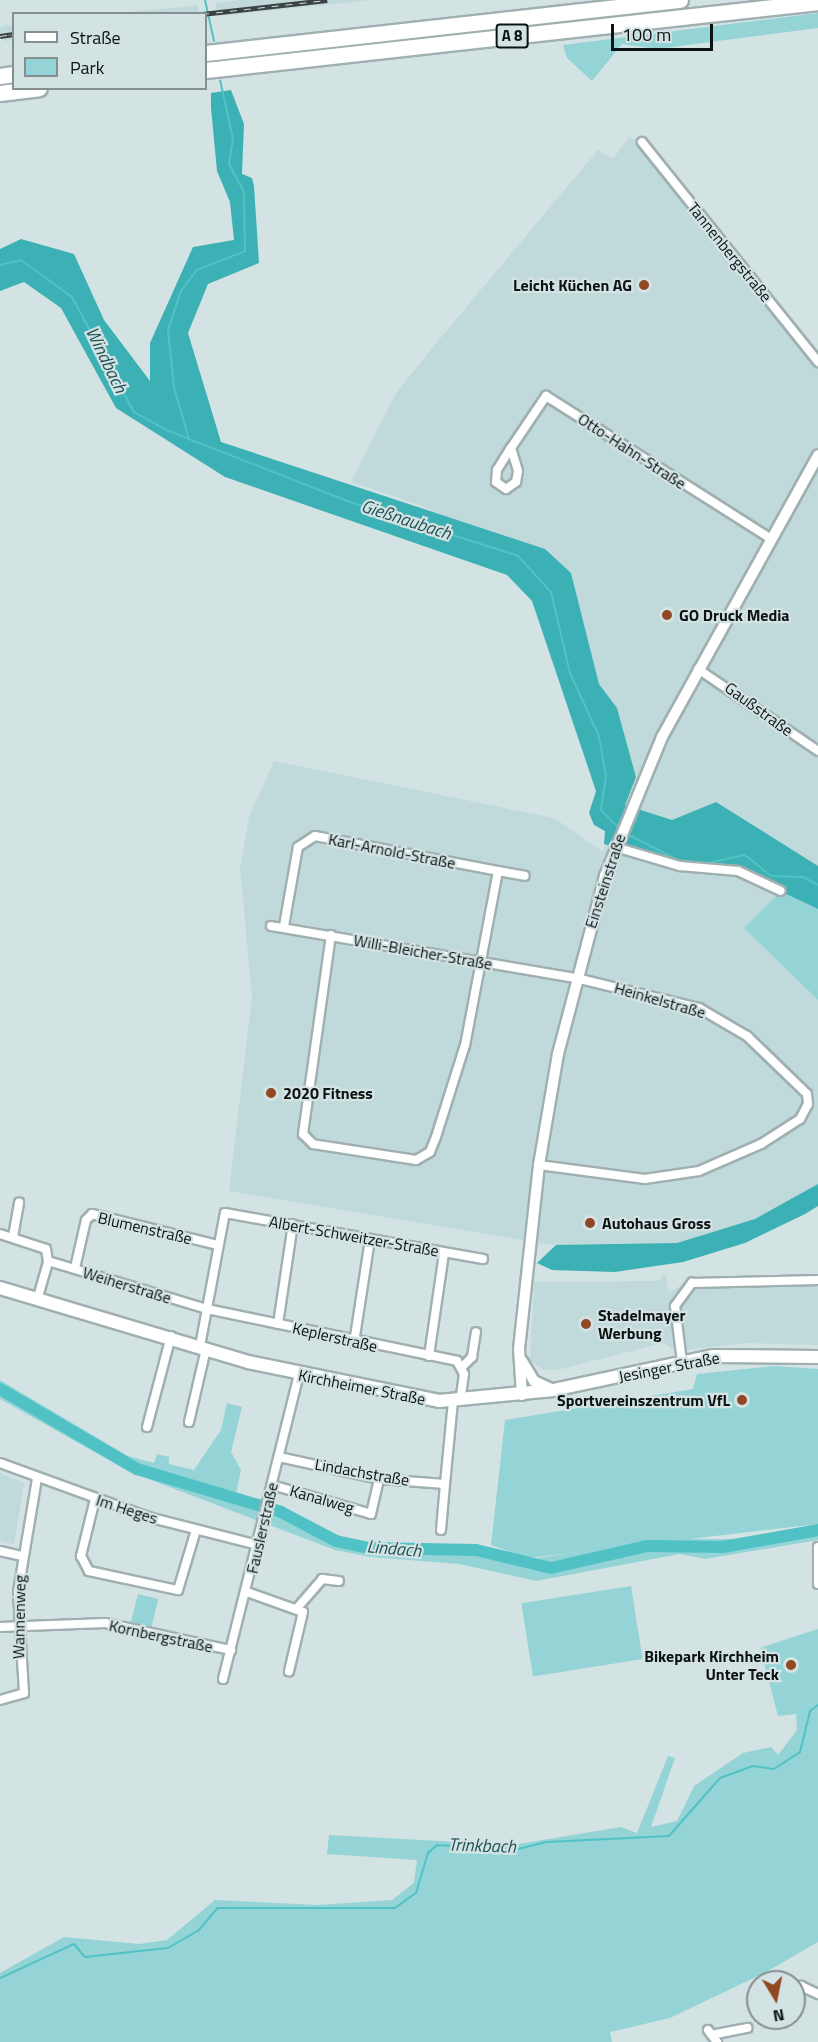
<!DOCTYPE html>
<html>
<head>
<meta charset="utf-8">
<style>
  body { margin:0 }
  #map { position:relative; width:818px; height:2042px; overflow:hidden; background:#d3e2e3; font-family:"Titillium Web",sans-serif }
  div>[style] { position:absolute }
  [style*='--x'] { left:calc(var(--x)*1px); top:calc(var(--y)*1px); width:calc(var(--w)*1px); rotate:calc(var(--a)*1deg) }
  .built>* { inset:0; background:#c0d9da }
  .round { border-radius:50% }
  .green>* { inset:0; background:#94d4d6; transform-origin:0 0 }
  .forest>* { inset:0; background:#3cb1b5 }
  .stream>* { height:2px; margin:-1px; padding:0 1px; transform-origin:1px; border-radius:1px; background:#50c2c6 }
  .river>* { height:12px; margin:-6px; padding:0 6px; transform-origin:6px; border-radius:6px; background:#50c2c6 }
  .roads { filter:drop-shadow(2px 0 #a0afb0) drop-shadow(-2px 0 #a0afb0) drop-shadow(0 2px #a0afb0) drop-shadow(0 -2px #a0afb0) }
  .minor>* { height:8px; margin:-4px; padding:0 4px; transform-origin:4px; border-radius:4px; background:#fff }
  .tertiary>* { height:10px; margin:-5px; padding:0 5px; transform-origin:5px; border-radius:5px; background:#fff }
  .secondary>* { height:12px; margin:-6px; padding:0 6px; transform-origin:6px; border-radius:6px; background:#fff }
  .motorway>* { height:15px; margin:-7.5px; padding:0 7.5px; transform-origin:7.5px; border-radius:7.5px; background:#fff }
  .rail>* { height:4.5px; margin-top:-2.25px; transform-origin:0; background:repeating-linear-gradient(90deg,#d3e2e3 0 7px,#3b4344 0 14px); box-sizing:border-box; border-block:2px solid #3b4344 }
  .dots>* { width:16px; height:16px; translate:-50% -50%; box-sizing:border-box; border:3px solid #d3e2e3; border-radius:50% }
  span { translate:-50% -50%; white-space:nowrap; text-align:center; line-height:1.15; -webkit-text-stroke:4.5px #d3e2e3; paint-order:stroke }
  .shield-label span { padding:2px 4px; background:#d3e2e3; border:2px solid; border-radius:4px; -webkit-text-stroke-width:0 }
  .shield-label { font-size:15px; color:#0d1213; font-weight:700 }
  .street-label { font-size:16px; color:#0d1213 }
  .poi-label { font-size:16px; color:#0d1213; font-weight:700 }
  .right { translate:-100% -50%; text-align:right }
  .left { translate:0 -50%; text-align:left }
  .water-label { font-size:18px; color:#215354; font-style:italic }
  .legend { position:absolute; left:12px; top:12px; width:195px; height:78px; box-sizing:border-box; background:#d3e2e3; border:2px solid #848f90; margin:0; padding:8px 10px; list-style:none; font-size:18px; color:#0d1213 }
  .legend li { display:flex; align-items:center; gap:12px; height:30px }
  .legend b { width:30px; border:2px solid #848f90 }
  .north { position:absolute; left:746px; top:1970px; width:60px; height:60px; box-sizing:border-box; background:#d3e2e3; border:2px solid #848f90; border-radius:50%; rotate:170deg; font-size:16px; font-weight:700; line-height:24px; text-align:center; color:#0d1213 }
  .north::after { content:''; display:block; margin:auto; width:21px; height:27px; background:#8e4823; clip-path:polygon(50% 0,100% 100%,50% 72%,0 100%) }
  .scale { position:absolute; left:611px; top:24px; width:102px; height:27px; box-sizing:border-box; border:3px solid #0d1213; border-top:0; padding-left:8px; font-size:18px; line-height:21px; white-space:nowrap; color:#0d1213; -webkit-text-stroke:4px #d3e2e3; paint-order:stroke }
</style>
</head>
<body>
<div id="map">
  <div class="built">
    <div style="clip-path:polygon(240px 0,372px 0,219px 16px,215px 3px)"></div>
    <div style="clip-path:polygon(197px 5px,200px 13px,122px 13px,190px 6px)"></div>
    <div class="round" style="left:-1px;top:25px;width:16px;height:16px"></div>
    <div style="clip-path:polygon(629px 137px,642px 142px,818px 362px,818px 866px,716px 802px,672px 820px,636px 810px,781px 891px,744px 928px,818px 1000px,818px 1184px,755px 1219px,677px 1243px,570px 1248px,229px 1191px,252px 997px,240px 868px,249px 817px,274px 761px,554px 818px,603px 852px,636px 777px,617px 708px,599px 684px,571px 573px,422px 506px,351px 482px,395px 395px,428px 353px,598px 150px,613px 159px)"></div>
    <div style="clip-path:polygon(665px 1274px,669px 1292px,698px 1277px,818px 1277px,818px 1345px,746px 1343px,675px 1351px,663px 1343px,561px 1369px,544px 1370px,530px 1361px,534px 1282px,658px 1281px)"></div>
    <div style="clip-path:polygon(0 1473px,24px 1483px,14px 1544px,0 1541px)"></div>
  </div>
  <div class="green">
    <div style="clip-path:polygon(818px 13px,818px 28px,657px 49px,622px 44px,592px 81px,567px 58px,563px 45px)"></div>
    <div style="clip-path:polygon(781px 891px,818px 909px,818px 1000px,744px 928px)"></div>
    <div style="clip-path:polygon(773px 1366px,818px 1369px,818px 1524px,528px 1558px,491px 1545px,505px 1420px,693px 1389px,697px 1374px)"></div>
    <div style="clip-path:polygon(0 1380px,128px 1456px,154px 1463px,157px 1454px,169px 1457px,169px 1464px,194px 1470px,221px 1430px,227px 1403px,242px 1407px,231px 1452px,241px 1470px,236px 1494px,350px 1541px,420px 1550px,478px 1545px,530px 1559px,667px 1539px,746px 1539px,818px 1526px,818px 1540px,705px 1559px,680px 1554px,536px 1581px,459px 1564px,371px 1557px,335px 1550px,130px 1472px,0 1399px)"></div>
    <div style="left:631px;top:1586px;width:74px;height:111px;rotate:81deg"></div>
    <div style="left:138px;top:1594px;width:21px;height:32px;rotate:14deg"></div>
    <div style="clip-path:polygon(818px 1629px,818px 1942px,768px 1971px,670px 2018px,610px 2032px,612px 2042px,0 2042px,0 1973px,64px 1937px,139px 1944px,167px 1940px,215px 1900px,318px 1905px,392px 1900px,414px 1883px,417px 1860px,327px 1854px,329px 1835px,513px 1845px,621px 1827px,637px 1833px,668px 1756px,675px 1758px,651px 1827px,677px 1821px,694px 1786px,743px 1753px,771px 1747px,778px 1755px,797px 1730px,796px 1714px,778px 1716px,760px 1648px)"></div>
  </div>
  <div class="forest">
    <div style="clip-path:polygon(231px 90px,244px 124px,242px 174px,252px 178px,254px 186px,259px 263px,208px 284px,188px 333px,221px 442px,545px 549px,571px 573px,599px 684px,617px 708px,636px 777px,625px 805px,672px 820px,716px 802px,818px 866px,818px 909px,738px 871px,699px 869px,604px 844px,605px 831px,594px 825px,589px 813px,596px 791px,532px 601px,507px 575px,225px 477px,116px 408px,61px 308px,24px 282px,0 291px,0 249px,21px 239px,74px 254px,104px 320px,150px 381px,150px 343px,193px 247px,234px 240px,230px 202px,217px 171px,211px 108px,211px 93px)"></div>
    <div style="clip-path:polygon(818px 1184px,818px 1206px,805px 1214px,745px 1243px,683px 1262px,615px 1272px,552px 1270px,537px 1263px,556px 1245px,677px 1243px,755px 1219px)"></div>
  </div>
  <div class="stream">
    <div style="--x:205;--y:0;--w:42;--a:77.6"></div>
    <div style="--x:0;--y:265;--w:22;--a:-13"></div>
    <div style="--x:21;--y:260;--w:63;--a:36"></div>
    <div style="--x:72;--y:297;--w:131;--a:61.7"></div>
    <div style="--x:134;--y:412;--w:37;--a:29"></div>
    <div style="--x:166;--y:430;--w:194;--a:21.4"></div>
    <div style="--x:347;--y:501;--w:180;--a:17.8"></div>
    <div style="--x:518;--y:556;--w:49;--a:47.5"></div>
    <div style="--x:551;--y:592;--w:83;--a:76.8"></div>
    <div style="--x:570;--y:673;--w:69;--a:65.3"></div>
    <div style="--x:599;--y:736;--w:42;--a:80.3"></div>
    <div style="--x:606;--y:777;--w:33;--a:99"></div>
    <div style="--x:601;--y:810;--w:27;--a:45"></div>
    <div style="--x:189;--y:439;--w:53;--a:-106.4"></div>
    <div style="--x:174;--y:388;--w:58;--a:-95.9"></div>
    <div style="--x:168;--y:330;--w:41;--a:-71.6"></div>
    <div style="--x:181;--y:291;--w:26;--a:-53"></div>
    <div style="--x:197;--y:270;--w:52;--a:-21.6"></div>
    <div style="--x:245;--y:251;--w:59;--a:-91"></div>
    <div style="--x:244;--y:192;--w:32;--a:-118"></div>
    <div style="--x:229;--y:164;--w:25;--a:-81"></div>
    <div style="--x:233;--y:139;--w:60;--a:-102.4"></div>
    <div style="--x:627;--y:834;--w:57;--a:27"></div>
    <div style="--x:678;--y:860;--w:31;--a:6"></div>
    <div style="--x:709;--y:863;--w:37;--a:-13"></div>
    <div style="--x:745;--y:855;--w:33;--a:39"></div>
    <div style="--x:771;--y:876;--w:32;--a:2"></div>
    <div style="--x:803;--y:877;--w:17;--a:28"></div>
    <div style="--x:0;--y:1978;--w:81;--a:-24.7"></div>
    <div style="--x:74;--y:1944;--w:17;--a:50"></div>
    <div style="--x:85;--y:1957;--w:83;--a:-6.2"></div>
    <div style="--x:168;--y:1948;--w:34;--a:-30"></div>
    <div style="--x:198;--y:1931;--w:30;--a:-50"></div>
    <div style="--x:217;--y:1908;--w:178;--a:0"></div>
    <div style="--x:395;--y:1908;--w:26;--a:-36"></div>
    <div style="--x:416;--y:1893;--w:42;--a:-73.3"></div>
    <div style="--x:428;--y:1853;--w:12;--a:-42"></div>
    <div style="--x:437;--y:1845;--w:77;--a:3.7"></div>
    <div style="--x:514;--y:1850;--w:34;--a:-14"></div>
    <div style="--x:547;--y:1842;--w:122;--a:-2.8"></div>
    <div style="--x:669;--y:1836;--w:77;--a:-48.7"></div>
    <div style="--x:720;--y:1778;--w:35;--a:-20"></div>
    <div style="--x:753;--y:1766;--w:21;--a:8"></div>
    <div style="--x:774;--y:1769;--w:31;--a:-33"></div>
    <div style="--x:800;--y:1752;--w:42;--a:-76.3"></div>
    <div style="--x:810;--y:1711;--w:10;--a:-37"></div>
  </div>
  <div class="river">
    <div style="--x:0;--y:1389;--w:159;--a:30.3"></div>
    <div style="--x:137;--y:1469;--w:150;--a:16.6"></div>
    <div style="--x:281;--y:1512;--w:62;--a:27.8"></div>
    <div style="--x:336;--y:1541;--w:33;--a:12"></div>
    <div style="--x:368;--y:1548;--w:108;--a:1.1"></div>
    <div style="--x:476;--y:1550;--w:77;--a:13.5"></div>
    <div style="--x:551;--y:1568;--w:98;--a:-12.9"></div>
    <div style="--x:647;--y:1546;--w:76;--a:0.8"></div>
    <div style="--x:723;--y:1547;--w:97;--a:-10.1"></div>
  </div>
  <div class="roads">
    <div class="minor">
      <div style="--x:642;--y:142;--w:282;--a:51.3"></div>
      <div style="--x:511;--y:448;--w:24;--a:73"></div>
      <div style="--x:518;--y:471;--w:11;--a:100"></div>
      <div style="--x:516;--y:482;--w:12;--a:145"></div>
      <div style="--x:506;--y:489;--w:12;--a:-145"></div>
      <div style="--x:496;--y:482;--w:12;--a:-85"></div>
      <div style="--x:497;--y:470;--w:26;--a:-58"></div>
      <div style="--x:511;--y:448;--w:63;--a:-56.1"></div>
      <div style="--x:546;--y:396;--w:267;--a:32.4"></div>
      <div style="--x:698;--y:669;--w:145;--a:34.3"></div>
      <div style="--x:615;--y:847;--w:68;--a:16.3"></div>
      <div style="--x:680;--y:866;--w:58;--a:4.9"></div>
      <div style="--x:738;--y:871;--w:47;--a:24.9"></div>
      <div style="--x:498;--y:871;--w:27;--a:10"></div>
      <div style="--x:271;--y:926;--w:309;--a:9.7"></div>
      <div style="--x:576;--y:978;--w:127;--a:13.7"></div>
      <div style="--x:699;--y:1008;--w:56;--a:30.3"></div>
      <div style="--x:747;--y:1036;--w:83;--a:44"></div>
      <div style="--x:807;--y:1094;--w:10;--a:84"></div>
      <div style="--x:808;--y:1104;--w:17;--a:118"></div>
      <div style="--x:800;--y:1119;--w:46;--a:147.3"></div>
      <div style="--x:761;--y:1144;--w:68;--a:156.5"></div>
      <div style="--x:699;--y:1171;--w:55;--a:171.6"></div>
      <div style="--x:645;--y:1179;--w:107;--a:-172.5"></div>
      <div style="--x:284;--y:926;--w:80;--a:-80"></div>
      <div style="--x:298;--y:847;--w:20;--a:-33"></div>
      <div style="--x:315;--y:836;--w:186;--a:10.8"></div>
      <div style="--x:498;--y:871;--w:177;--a:100.7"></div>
      <div style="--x:465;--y:1045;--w:96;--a:107.5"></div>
      <div style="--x:436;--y:1137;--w:16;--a:112"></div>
      <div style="--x:430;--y:1152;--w:16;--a:150"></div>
      <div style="--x:416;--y:1160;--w:104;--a:-171.2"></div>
      <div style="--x:313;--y:1144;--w:14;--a:-135"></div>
      <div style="--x:303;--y:1134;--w:201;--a:-82"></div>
      <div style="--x:0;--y:1234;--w:48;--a:18.1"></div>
      <div style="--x:46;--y:1249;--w:12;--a:81"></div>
      <div style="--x:48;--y:1261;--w:166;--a:16.8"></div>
      <div style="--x:207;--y:1309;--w:255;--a:11.7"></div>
      <div style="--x:457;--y:1361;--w:15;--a:62"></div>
      <div style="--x:464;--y:1374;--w:27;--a:98"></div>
      <div style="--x:13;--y:1237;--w:35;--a:-80"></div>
      <div style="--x:75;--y:1268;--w:49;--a:-77.1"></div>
      <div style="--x:86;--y:1220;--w:8;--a:-45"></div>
      <div style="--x:92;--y:1214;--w:129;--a:13.9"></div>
      <div style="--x:38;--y:1297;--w:37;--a:-74"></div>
      <div style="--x:278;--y:1324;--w:101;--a:-81.5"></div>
      <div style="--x:354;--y:1343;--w:104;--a:-81.2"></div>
      <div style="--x:200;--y:1346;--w:135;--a:-79.4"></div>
      <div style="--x:225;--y:1213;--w:262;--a:10.1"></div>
      <div style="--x:429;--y:1356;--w:104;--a:-81.7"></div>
      <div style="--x:682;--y:1362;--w:56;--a:-97.1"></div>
      <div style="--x:675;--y:1306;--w:29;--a:-54"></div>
      <div style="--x:692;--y:1283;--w:126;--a:-1.4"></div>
      <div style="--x:463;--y:1366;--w:13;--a:-45"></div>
      <div style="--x:472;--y:1357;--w:25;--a:-81"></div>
      <div style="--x:189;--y:1422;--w:75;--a:-76.9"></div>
      <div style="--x:147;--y:1427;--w:94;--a:-75.2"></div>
      <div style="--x:279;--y:1457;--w:102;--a:12.4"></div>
      <div style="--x:379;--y:1479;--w:66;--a:4.3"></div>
      <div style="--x:445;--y:1484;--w:83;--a:-84.5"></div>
      <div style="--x:0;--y:1463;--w:158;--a:20"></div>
      <div style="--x:148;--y:1517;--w:114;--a:14.3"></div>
      <div style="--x:272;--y:1485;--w:103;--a:16.3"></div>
      <div style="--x:371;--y:1514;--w:36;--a:-77"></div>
      <div style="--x:95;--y:1499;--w:59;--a:103.8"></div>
      <div style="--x:81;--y:1556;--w:17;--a:62"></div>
      <div style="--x:89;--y:1571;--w:91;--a:12.1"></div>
      <div style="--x:178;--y:1590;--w:63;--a:-73.3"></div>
      <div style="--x:441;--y:1530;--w:46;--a:-85"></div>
      <div style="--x:818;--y:1547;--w:37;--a:90"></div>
      <div style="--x:0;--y:1551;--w:23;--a:13"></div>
      <div style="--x:247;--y:1592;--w:59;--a:19.7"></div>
      <div style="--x:303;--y:1612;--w:61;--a:103.3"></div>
      <div style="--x:298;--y:1607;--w:37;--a:-49"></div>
      <div style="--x:322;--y:1579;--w:17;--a:7"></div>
      <div style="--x:0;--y:1627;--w:105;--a:-2.2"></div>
      <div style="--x:105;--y:1623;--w:129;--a:12.1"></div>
      <div style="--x:223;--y:1679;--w:313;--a:-76"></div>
      <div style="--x:0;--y:1700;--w:25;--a:-16"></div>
      <div style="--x:24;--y:1693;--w:101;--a:-93.4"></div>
      <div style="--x:18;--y:1592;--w:116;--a:-80.5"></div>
      <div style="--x:794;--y:1994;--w:11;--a:-49"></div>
      <div style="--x:801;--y:1986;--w:19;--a:25"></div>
      <div style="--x:708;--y:2030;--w:15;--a:53"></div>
      <div style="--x:716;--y:2034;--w:32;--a:-11"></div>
    </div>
    <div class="tertiary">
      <div style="--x:522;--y:1361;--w:23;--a:59"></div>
      <div style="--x:534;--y:1381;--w:21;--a:25"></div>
      <div style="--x:522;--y:1395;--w:46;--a:-93.7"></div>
      <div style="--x:519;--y:1349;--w:185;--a:-83.8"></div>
      <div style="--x:539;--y:1165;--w:113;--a:-80.3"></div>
      <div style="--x:558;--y:1054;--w:184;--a:-75.2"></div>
      <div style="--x:605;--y:876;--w:150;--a:-67.7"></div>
      <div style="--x:662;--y:737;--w:322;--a:-61"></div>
    </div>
    <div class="secondary">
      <div style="--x:0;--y:1288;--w:259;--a:16.6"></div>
      <div style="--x:248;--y:1362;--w:195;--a:11.5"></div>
      <div style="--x:439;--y:1401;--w:115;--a:-5.5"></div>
      <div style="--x:553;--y:1390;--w:164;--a:-12"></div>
      <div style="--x:713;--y:1356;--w:105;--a:0.5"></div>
    </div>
    <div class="motorway">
      <div style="--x:206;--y:53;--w:477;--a:-6.4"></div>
      <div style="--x:206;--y:70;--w:616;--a:-6.34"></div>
      <div style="--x:0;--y:76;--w:14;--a:-8"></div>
      <div style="--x:0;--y:93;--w:39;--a:-7"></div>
    </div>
  </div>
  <div class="rail">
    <div style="--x:202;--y:14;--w:126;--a:-6.4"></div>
    <div style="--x:0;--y:36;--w:14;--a:-8"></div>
  </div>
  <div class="dots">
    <div style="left:644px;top:285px;background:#8e4823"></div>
    <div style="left:667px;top:615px;background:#8e4823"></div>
    <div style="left:271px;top:1093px;background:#8e4823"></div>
    <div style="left:590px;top:1223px;background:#8e4823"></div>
    <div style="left:586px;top:1324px;background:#8e4823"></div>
    <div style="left:742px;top:1400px;background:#8e4823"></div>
    <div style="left:791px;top:1665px;background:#8e4823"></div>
  </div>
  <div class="shield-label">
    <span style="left:512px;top:36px">A 8</span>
  </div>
  <div class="street-label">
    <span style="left:730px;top:252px;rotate:51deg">Tannenbergstraße</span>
    <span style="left:632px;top:451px;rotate:33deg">Otto-Hahn-Straße</span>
    <span style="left:759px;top:709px;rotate:36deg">Gaußstraße</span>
    <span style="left:392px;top:851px;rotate:11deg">Karl-Arnold-Straße</span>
    <span style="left:605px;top:881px;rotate:-72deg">Einsteinstraße</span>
    <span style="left:423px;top:952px;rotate:10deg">Willi-Bleicher-Straße</span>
    <span style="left:660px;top:1000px;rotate:16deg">Heinkelstraße</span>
    <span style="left:145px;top:1228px;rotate:13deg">Blumenstraße</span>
    <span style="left:354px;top:1236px;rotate:10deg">Albert-Schweitzer-Straße</span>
    <span style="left:127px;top:1285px;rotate:17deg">Weiherstraße</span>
    <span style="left:335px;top:1337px;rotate:13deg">Keplerstraße</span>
    <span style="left:669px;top:1367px;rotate:-11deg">Jesinger Straße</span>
    <span style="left:362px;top:1387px;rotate:11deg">Kirchheimer Straße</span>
    <span style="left:362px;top:1472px;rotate:10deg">Lindachstraße</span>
    <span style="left:322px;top:1499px;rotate:16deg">Kanalweg</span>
    <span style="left:127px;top:1509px;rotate:18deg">Im Heges</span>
    <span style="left:262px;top:1528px;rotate:-77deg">Fauslerstraße</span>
    <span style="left:19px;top:1617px;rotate:-89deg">Wannenweg</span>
    <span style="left:161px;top:1636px;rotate:12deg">Kornbergstraße</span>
  </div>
  <div class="poi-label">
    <span class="right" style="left:632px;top:285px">Leicht Küchen AG</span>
    <span class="left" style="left:679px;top:615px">GO Druck Media</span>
    <span class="left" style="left:283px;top:1093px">2020 Fitness</span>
    <span class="left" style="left:602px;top:1223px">Autohaus Gross</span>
    <span class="left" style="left:598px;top:1324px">Stadelmayer<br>Werbung</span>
    <span class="right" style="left:730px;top:1400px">Sportvereinszentrum VfL</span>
    <span class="right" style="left:779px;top:1665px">Bikepark Kirchheim<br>Unter Teck</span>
  </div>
  <div class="water-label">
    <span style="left:106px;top:360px;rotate:64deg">Windbach</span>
    <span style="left:406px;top:520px;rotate:18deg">Gießnaubach</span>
    <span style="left:394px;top:1549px;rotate:5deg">Lindach</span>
    <span style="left:482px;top:1846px;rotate:2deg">Trinkbach</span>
  </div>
  <ul class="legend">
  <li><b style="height:8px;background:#fff"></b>Straße</li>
  <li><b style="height:16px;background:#94d4d6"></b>Park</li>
  </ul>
  <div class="north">N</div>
  <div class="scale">100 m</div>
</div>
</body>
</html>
